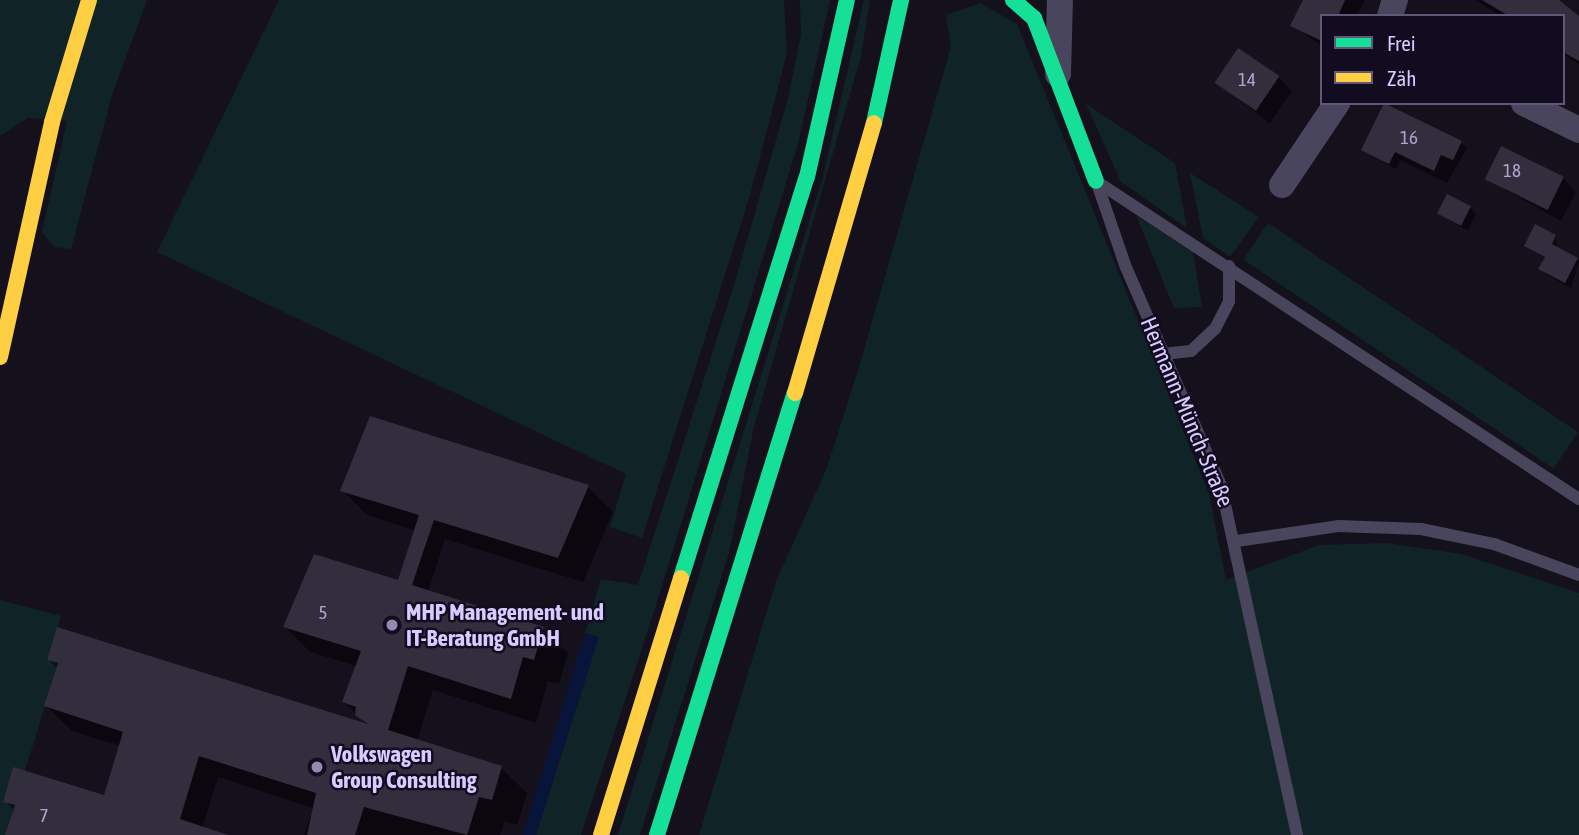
<!DOCTYPE html>
<html>
<head>
<meta charset="utf-8">
<style>
  body { margin:0 }
  #map { position:relative; width:1579px; height:835px; overflow:hidden; background:#14101c; font-family:"Asap Condensed",sans-serif }
  div>[style] { position:absolute }
  [style*='--x'] { left:calc(var(--x)*1px); top:calc(var(--y)*1px); width:calc(var(--w)*1px); rotate:calc(var(--a)*1deg) }
  .green>* { inset:0; background:#102428; transform-origin:0 0 }
  .water>* { inset:0; background:#09143a }
  .shadow>* { inset:0; background:#0007 }
  .building>* { inset:0; background:#322e3e; transform-origin:0 0 }
  .lane>* { height:12px; margin:-6px; padding:0 6px; transform-origin:6px; border-radius:6px; background:#49455d }
  .street>* { height:26px; margin:-13px; padding:0 13px; transform-origin:13px; border-radius:13px; background:#49455d }
  .fast>* { height:16px; margin:-8px; padding:0 8px; transform-origin:8px; border-radius:8px; background:#16e098 }
  .slow>* { height:16px; margin:-8px; padding:0 8px; transform-origin:8px; border-radius:8px; background:#ffcf43 }
  .dots>* { width:19px; height:19px; translate:-50% -50%; box-sizing:border-box; border:4px solid #120c20; border-radius:50% }
  span { translate:-50% -50%; white-space:nowrap; text-align:center; line-height:1.15; -webkit-text-stroke:5px #120c20; paint-order:stroke }
  .number-label { font-size:19px; color:#aea4cf }
  .number-label span { -webkit-text-stroke-width:0 }
  .street-label { font-size:23px; color:#d7cbff }
  .poi-label { font-size:23px; color:#d7cbff; font-weight:700 }
  .left { translate:0 -50%; text-align:left }
  .legend { position:absolute; left:1320px; top:14px; width:245px; height:91px; box-sizing:border-box; background:#120c20; border:2px solid #615879; margin:0; padding:9px 12px; list-style:none; font-size:21px; color:#d7cbff }
  .legend li { display:flex; align-items:center; gap:14px; height:35px }
  .legend b { width:35px; border:2px solid #615879 }
</style>
</head>
<body>
<div id="map">
  <div class="green">
    <div style="clip-path:polygon(0 0,147px 0,112px 95px,71px 249px,54px 247px,42px 232px,67px 121px,28px 118px,0 136px)"></div>
    <div style="clip-path:polygon(279px 0,784px 0,787px 53px,750px 195px,642px 538px,610px 527px,626px 474px,157px 252px)"></div>
    <div style="clip-path:polygon(800px 0,830px 0,798px 144px,658px 599px,581px 835px,536px 835px,598px 637px,585px 633px,601px 579px,638px 585px,735px 282px,787px 102px,801px 35px)"></div>
    <div style="clip-path:polygon(864px 0,870px 0,861px 56px,754px 426px,729px 553px,640px 835px,618px 835px,822px 180px)"></div>
    <div style="clip-path:polygon(980px 3px,1017px 24px,1209px 494px,1226px 580px,1319px 545px,1387px 543px,1461px 554px,1579px 593px,1579px 835px,699px 835px,776px 581px,826px 470px,857px 374px,951px 47px,946px 15px)"></div>
    <div style="clip-path:polygon(1086px 104px,1175px 163px,1187px 228px,1121px 182px)"></div>
    <div style="clip-path:polygon(1190px 173px,1259px 217px,1230px 257px,1203px 238px)"></div>
    <div style="clip-path:polygon(1136px 215px,1193px 252px,1202px 307px,1174px 308px)"></div>
    <div style="left:1268px;top:223px;width:374px;height:44px;rotate:34deg"></div>
    <div style="clip-path:polygon(0 600px,61px 616px,47px 660px,58px 663px,25px 771px,13px 768px,3px 801px,15px 805px,5px 835px,0 835px)"></div>
  </div>
  <div class="water">
    <div style="clip-path:polygon(585px 633px,599px 637px,536px 835px,523px 835px)"></div>
  </div>
  <div class="shadow">
    <div style="clip-path:polygon(1303px 0,1365px 0,1357px 16px,1322px 16px,1322px 46px,1292px 25px)"></div>
    <div style="clip-path:polygon(1475px 0,1552px 0,1579px 17px,1579px 64px,1563px 54px,1563px 16px,1501px 16px)"></div>
    <div style="clip-path:polygon(1278px 77px,1292px 91px,1270px 123px,1217px 83px)"></div>
    <div style="clip-path:polygon(1461px 142px,1467px 148px,1447px 183px,1400px 160px,1396px 169px,1363px 150px)"></div>
    <div style="clip-path:polygon(1563px 178px,1576px 192px,1561px 221px,1487px 179px)"></div>
    <div style="clip-path:polygon(1470px 207px,1476px 214px,1468px 231px,1439px 214px)"></div>
    <div style="clip-path:polygon(1555px 236px,1558px 249px,1579px 261px,1571px 288px,1547px 275px,1540px 268px,1546px 259px,1526px 246px)"></div>
    <div style="clip-path:polygon(588px 487px,613px 512px,583px 582px,445px 539px,428px 592px,543px 628px,568px 653px,559px 684px,548px 681px,536px 723px,433px 690px,417px 741px,501px 768px,527px 793px,517px 825px,505px 821px,500px 835px,304px 835px,313px 808px,218px 777px,202px 829px,221px 835px,7px 835px,15px 811px,5px 801px,111px 800px,121px 746px,72px 731px,46px 706px,58px 669px,49px 660px,368px 726px,344px 702px,357px 666px,310px 652px,285px 627px,405px 584px,416px 531px,367px 515px,342px 490px)"></div>
  </div>
  <div class="building">
    <div style="clip-path:polygon(1303px 0,1345px 0,1338px 16px,1322px 16px,1322px 41px,1290px 26px)"></div>
    <div style="clip-path:polygon(1482px 0,1559px 0,1579px 16px,1579px 61px,1563px 52px,1563px 16px,1509px 16px)"></div>
    <div style="left:1238px;top:48px;width:50px;height:42px;rotate:34deg"></div>
    <div style="clip-path:polygon(1384px 103px,1462px 141px,1453px 160px,1441px 155px,1434px 171px,1395px 152px,1389px 164px,1361px 150px)"></div>
    <div style="left:1501px;top:146px;width:70px;height:37px;rotate:26deg"></div>
    <div style="left:1447px;top:194px;width:27px;height:22px;rotate:27deg"></div>
    <div style="clip-path:polygon(1535px 224px,1556px 235px,1552px 244px,1578px 258px,1565px 283px,1538px 269px,1545px 257px,1524px 246px)"></div>
    <div style="clip-path:polygon(370px 416px,589px 485px,558px 558px,434px 520px,412px 585px,544px 627px,534px 660px,523px 657px,511px 699px,408px 666px,388px 730px,502px 766px,492px 800px,479px 797px,467px 835px,364px 807px,355px 835px,307px 835px,316px 793px,199px 756px,180px 819px,228px 835px,5px 835px,15px 805px,3px 802px,13px 767px,104px 795px,123px 732px,44px 706px,58px 663px,47px 660px,57px 627px,368px 724px,355px 715px,356px 707px,342px 702px,361px 651px,283px 627px,314px 554px,398px 580px,419px 515px,340px 491px)"></div>
  </div>
  <div class="lane">
    <div style="--x:1097;--y:183;--w:87;--a:71.1"></div>
    <div style="--x:1125;--y:265;--w:241;--a:66.5"></div>
    <div style="--x:1221;--y:486;--w:357;--a:77.7"></div>
    <div style="--x:1099;--y:183;--w:575;--a:33.36"></div>
    <div style="--x:1163;--y:354;--w:28;--a:-6"></div>
    <div style="--x:1191;--y:351;--w:33;--a:-43"></div>
    <div style="--x:1215;--y:329;--w:31;--a:-63"></div>
    <div style="--x:1229;--y:301;--w:35;--a:-90"></div>
    <div style="--x:1237;--y:541;--w:102;--a:-8.4"></div>
    <div style="--x:1338;--y:526;--w:83;--a:2.1"></div>
    <div style="--x:1421;--y:529;--w:75;--a:11.6"></div>
    <div style="--x:1494;--y:544;--w:90;--a:20"></div>
  </div>
  <div class="street">
    <div style="--x:1390;--y:16;--w:17;--a:-73"></div>
    <div style="--x:1058;--y:74;--w:74;--a:-88.5"></div>
    <div style="--x:1524;--y:103;--w:61;--a:26.1"></div>
    <div style="--x:1282;--y:185;--w:99;--a:-56.1"></div>
  </div>
  <div class="fast">
    <div style="--x:1013;--y:0;--w:28;--a:41"></div>
    <div style="--x:1034;--y:18;--w:174;--a:69.2"></div>
    <div style="--x:874;--y:123;--w:126;--a:-77.6"></div>
    <div style="--x:681;--y:578;--w:420;--a:-72.6"></div>
    <div style="--x:807;--y:177;--w:181;--a:-77.3"></div>
    <div style="--x:657;--y:835;--w:463;--a:-72.7"></div>
  </div>
  <div class="slow">
    <div style="--x:0;--y:357;--w:241;--a:-77.5"></div>
    <div style="--x:52;--y:122;--w:127;--a:-73.1"></div>
    <div style="--x:795;--y:393;--w:281;--a:-73.7"></div>
    <div style="--x:601;--y:835;--w:269;--a:-72.7"></div>
  </div>
  <div class="dots">
    <div style="left:392px;top:625px;background:#938ab0"></div>
    <div style="left:317px;top:767px;background:#938ab0"></div>
  </div>
  <div class="number-label">
    <span style="left:1247px;top:80px">14</span>
    <span style="left:1409px;top:138px">16</span>
    <span style="left:1512px;top:171px">18</span>
    <span style="left:323px;top:613px">5</span>
    <span style="left:44px;top:816px">7</span>
  </div>
  <div class="street-label">
    <span style="left:1187px;top:412px;rotate:67deg">Hermann-Münch-Straße</span>
  </div>
  <div class="poi-label">
    <span class="left" style="left:406px;top:625px">MHP Management- und<br>IT-Beratung GmbH</span>
    <span class="left" style="left:331px;top:767px">Volkswagen<br>Group Consulting</span>
  </div>
  <ul class="legend">
  <li><b style="height:9px;background:#16e098"></b>Frei</li>
  <li><b style="height:9px;background:#ffcf43"></b>Zäh</li>
  </ul>
</div>
</body>
</html>
